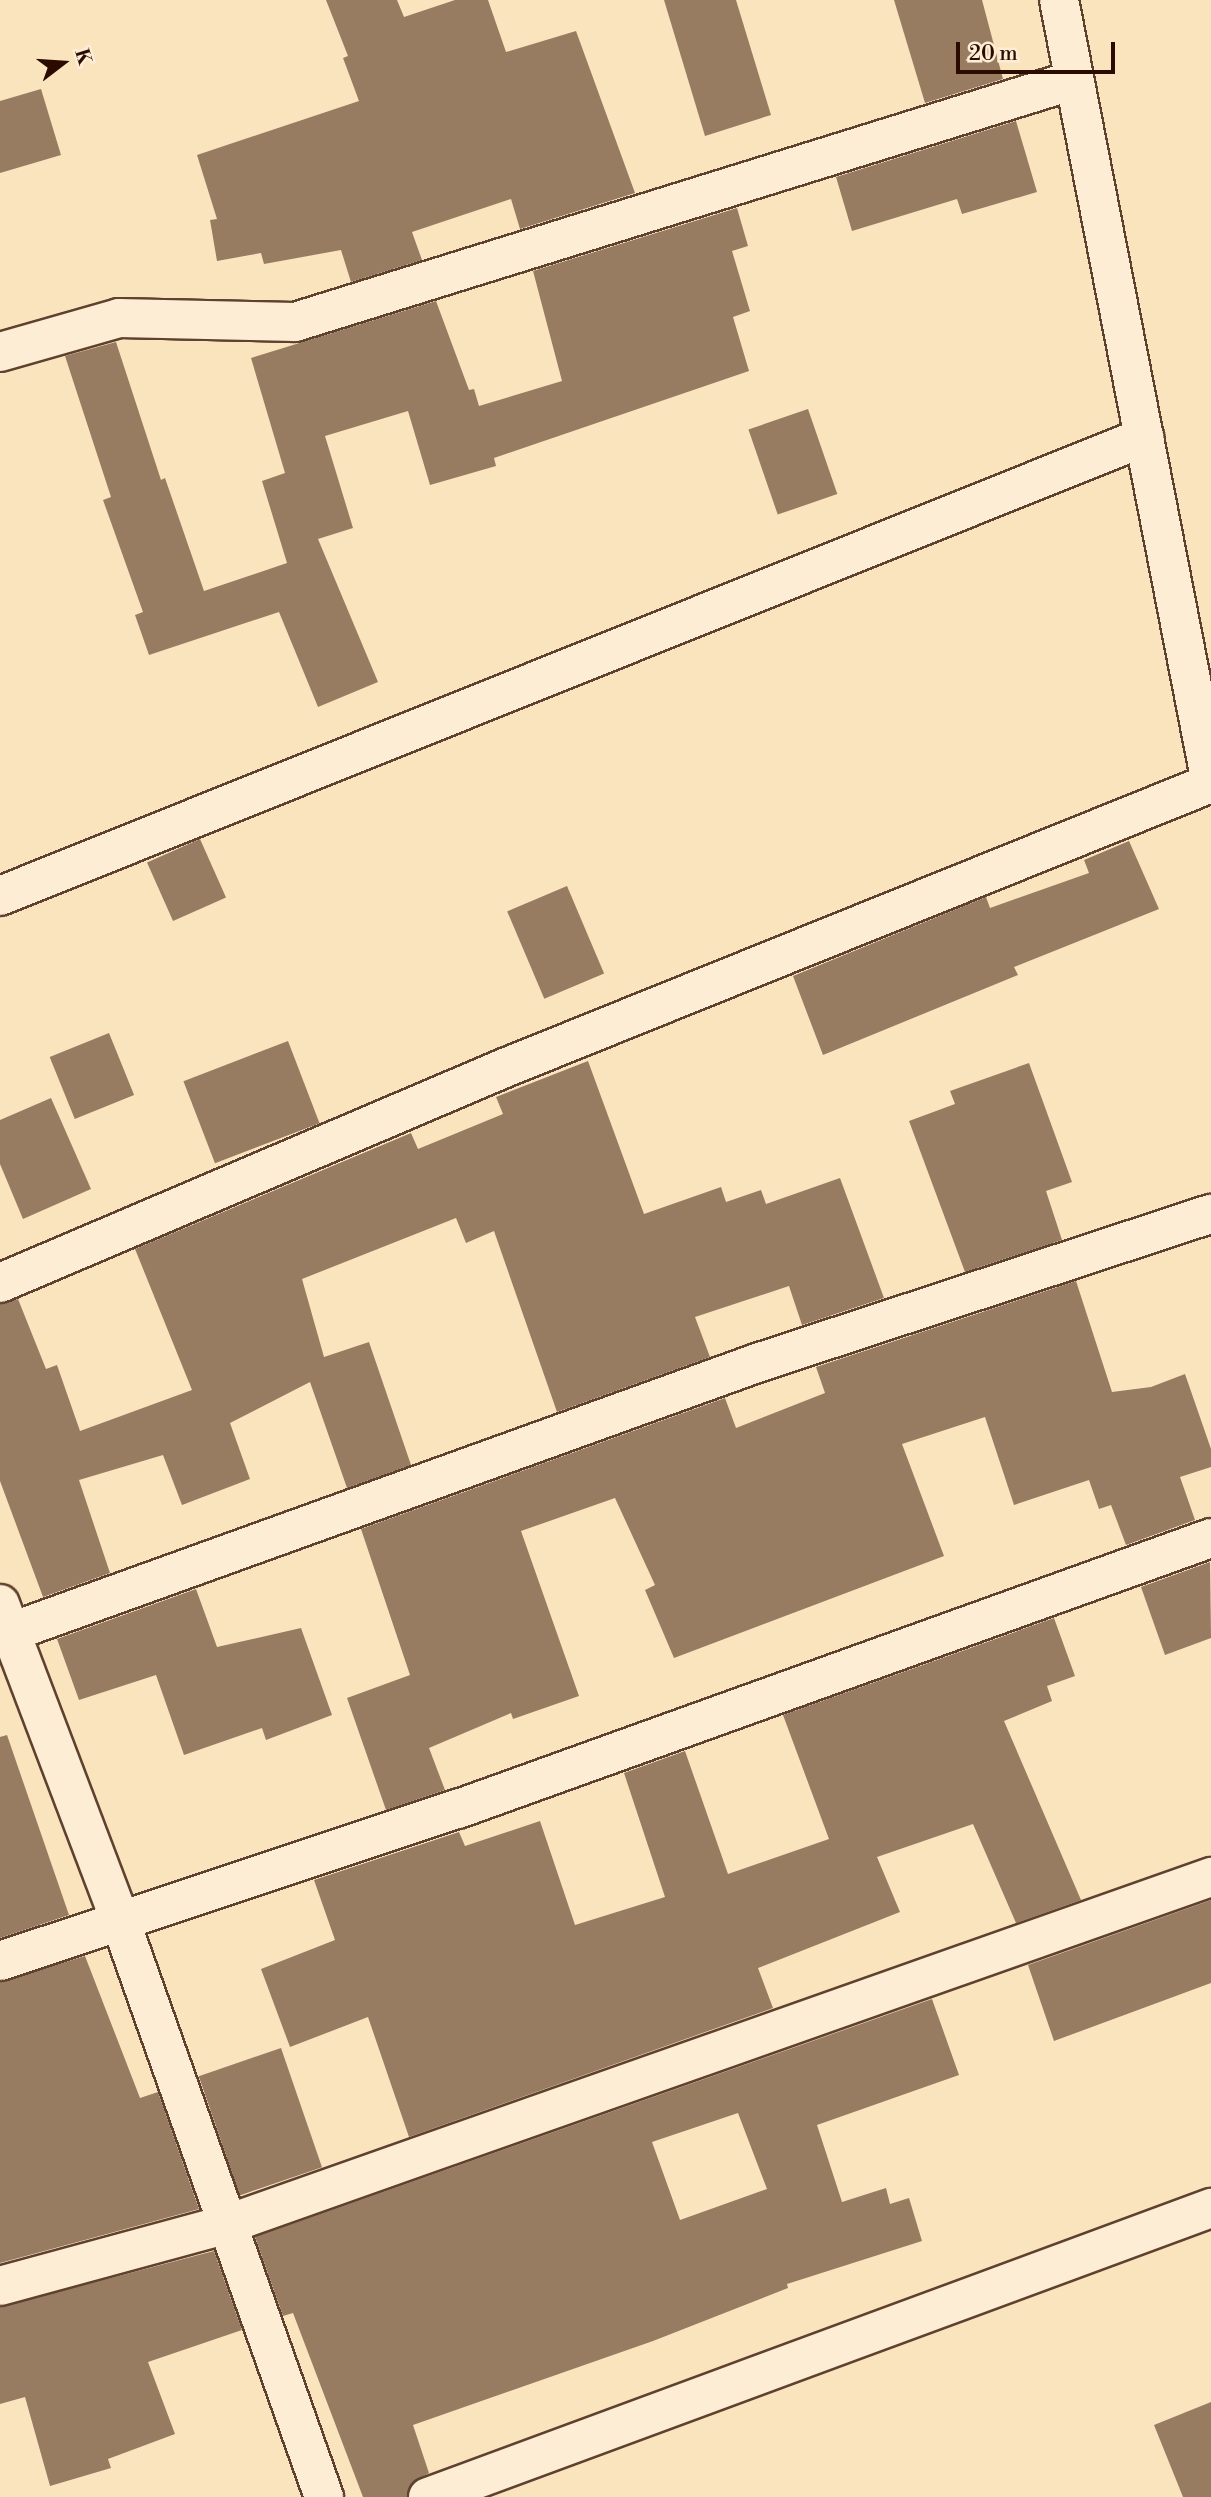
<!DOCTYPE html>
<html>
<head>
<meta charset="utf-8">
<style>
  body { margin:0 }
  #map { position:relative; width:1211px; height:2497px; overflow:hidden; background:#fae4bd; font-family:"Libre Bodoni",serif }
  div>[style] { position:absolute }
  [style*='--x'] { left:calc(var(--x)*1px); top:calc(var(--y)*1px); width:calc(var(--w)*1px); rotate:calc(var(--a)*1deg) }
  .building>* { inset:0; background:#977c62; transform-origin:0 0 }
  .roads { filter:drop-shadow(2px 0 #5f412f) drop-shadow(-2px 0 #5f412f) drop-shadow(0 2px #5f412f) drop-shadow(0 -2px #5f412f) }
  .minor>* { height:38px; margin:-19px; padding:0 19px; transform-origin:19px; border-radius:19px; background:#fcedd4 }
  span { translate:-50% -50%; white-space:nowrap; text-align:center; line-height:1.15; -webkit-text-stroke:7px #fcedd4; paint-order:stroke }
  .north { position:absolute; left:28px; top:28px; width:70px; height:70px; -webkit-text-stroke:5px #fcedd4; paint-order:stroke; rotate:73deg; font-size:19px; font-weight:700; line-height:28px; text-align:center; color:#2b0b00 }
  .north::after { content:''; display:block; margin:auto; width:24px; height:32px; background:#2b0b00; clip-path:polygon(50% 0,100% 100%,50% 72%,0 100%) }
  .scale { position:absolute; left:956px; top:42px; width:159px; height:32px; box-sizing:border-box; border:4px solid #2b0b00; border-top:0; padding-left:9px; font-size:21px; line-height:24px; white-space:nowrap; color:#2b0b00; -webkit-text-stroke:5px #fcedd4; paint-order:stroke }
</style>
</head>
<body>
<div id="map">
  <div class="building">
    <div style="clip-path:polygon(326px 0,397px 0,404px 17px,455px 0,488px 0,506px 52px,576px 31px,635px 193px,520px 229px,511px 199px,412px 232px,422px 260px,351px 282px,341px 250px,264px 264px,261px 253px,217px 261px,210px 220px,217px 219px,197px 155px,359px 101px,343px 58px,348px 56px)"></div>
    <div style="clip-path:polygon(664px 0,736px 0,771px 115px,705px 136px)"></div>
    <div style="clip-path:polygon(894px 0,982px 0,1003px 79px,925px 103px)"></div>
    <div style="clip-path:polygon(41px 89px,61px 155px,0 173px,0 101px)"></div>
    <div style="clip-path:polygon(1016px 121px,1037px 192px,962px 214px,957px 199px,852px 231px,836px 177px)"></div>
    <div style="clip-path:polygon(737px 208px,748px 246px,732px 251px,750px 311px,733px 317px,749px 371px,494px 458px,496px 466px,430px 485px,408px 411px,325px 436px,353px 528px,318px 539px,378px 682px,318px 707px,279px 612px,149px 655px,135px 615px,143px 612px,103px 500px,111px 497px,65px 356px,116px 342px,161px 480px,165px 478px,204px 591px,287px 563px,262px 481px,285px 473px,251px 358px,436px 301px,469px 390px,474px 389px,479px 406px,562px 381px,533px 271px)"></div>
    <div style="left:808px;top:409px;width:90px;height:63px;rotate:71deg"></div>
    <div style="left:200px;top:839px;width:64px;height:58px;rotate:66deg"></div>
    <div style="clip-path:polygon(1129px 841px,1159px 909px,1014px 967px,1018px 975px,823px 1055px,793px 976px,986px 897px,990px 908px,1089px 873px,1084px 860px)"></div>
    <div style="left:567px;top:886px;width:95px;height:65px;rotate:67deg"></div>
    <div style="left:109px;top:1033px;width:67px;height:64px;rotate:68deg"></div>
    <div style="left:288px;top:1041px;width:88px;height:112px;rotate:69deg"></div>
    <div style="clip-path:polygon(588px 1061px,644px 1214px,721px 1187px,726px 1202px,761px 1190px,766px 1204px,840px 1178px,884px 1298px,802px 1325px,789px 1286px,695px 1317px,710px 1357px,557px 1412px,494px 1231px,466px 1243px,456px 1218px,302px 1279px,324px 1357px,369px 1342px,411px 1465px,347px 1488px,310px 1382px,230px 1423px,250px 1479px,182px 1505px,163px 1455px,79px 1480px,110px 1573px,43px 1597px,0 1481px,0 1304px,18px 1299px,46px 1369px,57px 1365px,80px 1431px,192px 1390px,135px 1249px,411px 1133px,418px 1149px,503px 1114px,496px 1097px)"></div>
    <div style="clip-path:polygon(1029px 1063px,1072px 1182px,1046px 1191px,1062px 1240px,965px 1272px,909px 1121px,955px 1104px,950px 1091px)"></div>
    <div style="clip-path:polygon(51px 1098px,91px 1189px,23px 1219px,0 1164px,0 1120px)"></div>
    <div style="clip-path:polygon(1076px 1281px,1112px 1392px,1151px 1387px,1185px 1374px,1211px 1449px,1211px 1467px,1180px 1477px,1195px 1520px,1126px 1545px,1111px 1505px,1099px 1509px,1089px 1480px,1014px 1505px,985px 1417px,902px 1444px,944px 1556px,674px 1658px,645px 1590px,655px 1585px,615px 1498px,521px 1531px,579px 1696px,513px 1719px,511px 1713px,429px 1748px,445px 1790px,386px 1810px,347px 1698px,410px 1675px,361px 1529px,725px 1398px,736px 1428px,825px 1393px,816px 1367px)"></div>
    <div style="clip-path:polygon(1210px 1562px,1211px 1638px,1165px 1655px,1141px 1587px)"></div>
    <div style="clip-path:polygon(196px 1589px,217px 1647px,301px 1628px,332px 1715px,266px 1740px,262px 1728px,184px 1755px,156px 1675px,79px 1700px,57px 1639px)"></div>
    <div style="clip-path:polygon(1054px 1618px,1075px 1676px,1047px 1686px,1052px 1701px,1004px 1721px,1081px 1900px,1016px 1923px,973px 1824px,877px 1857px,900px 1912px,758px 1968px,773px 2008px,409px 2137px,368px 2017px,290px 2047px,261px 1969px,335px 1940px,314px 1880px,459px 1832px,465px 1846px,540px 1821px,575px 1925px,665px 1897px,624px 1773px,685px 1751px,728px 1874px,829px 1839px,783px 1715px)"></div>
    <div style="clip-path:polygon(7px 1735px,69px 1915px,0 1938px,0 1737px)"></div>
    <div style="clip-path:polygon(1211px 1900px,1211px 1983px,1054px 2041px,1028px 1965px)"></div>
    <div style="clip-path:polygon(85px 1956px,140px 2098px,158px 2092px,199px 2209px,0 2263px,0 1982px)"></div>
    <div style="clip-path:polygon(evenodd,932px 1999px,959px 2075px,817px 2125px,842px 2202px,886px 2188px,890px 2204px,909px 2198px,922px 2241px,787px 2284px,788px 2288px,653px 2341px,413px 2425px,429px 2473px,412px 2483px,407px 2497px,363px 2497px,293px 2313px,283px 2316px,255px 2237px,932px 1999px,738px 2113px,767px 2189px,680px 2220px,652px 2142px,738px 2113px)"></div>
    <div style="left:281px;top:2048px;width:126px;height:87px;rotate:71deg"></div>
    <div style="clip-path:polygon(214px 2251px,242px 2330px,148px 2362px,175px 2434px,108px 2459px,111px 2468px,50px 2486px,25px 2397px,0 2404px,0 2307px)"></div>
    <div style="clip-path:polygon(1211px 2402px,1211px 2497px,1183px 2497px,1154px 2425px)"></div>
  </div>
  <div class="roads">
    <div class="minor">
      <div style="--x:1059;--y:0;--w:798;--a:79.01"></div>
      <div style="--x:0;--y:352;--w:124;--a:-15.9"></div>
      <div style="--x:119;--y:318;--w:176;--a:1.3"></div>
      <div style="--x:295;--y:322;--w:816;--a:-17.26"></div>
      <div style="--x:0;--y:896;--w:1233;--a:-21.86"></div>
      <div style="--x:0;--y:1283;--w:551;--a:-23.08"></div>
      <div style="--x:507;--y:1067;--w:759;--a:-21.97"></div>
      <div style="--x:0;--y:1604;--w:338;--a:69.2"></div>
      <div style="--x:120;--y:1920;--w:612;--a:70.53"></div>
      <div style="--x:0;--y:1636;--w:805;--a:-19.83"></div>
      <div style="--x:757;--y:1363;--w:478;--a:-18.2"></div>
      <div style="--x:0;--y:1961;--w:483;--a:-18.4"></div>
      <div style="--x:458;--y:1809;--w:800;--a:-19.79"></div>
      <div style="--x:0;--y:2286;--w:233;--a:-15.2"></div>
      <div style="--x:225;--y:2225;--w:1046;--a:-19.44"></div>
      <div style="--x:428;--y:2497;--w:835;--a:-20.26"></div>
    </div>
  </div>
  <div class="north">K</div>
  <div class="scale">20 m</div>
</div>
</body>
</html>
